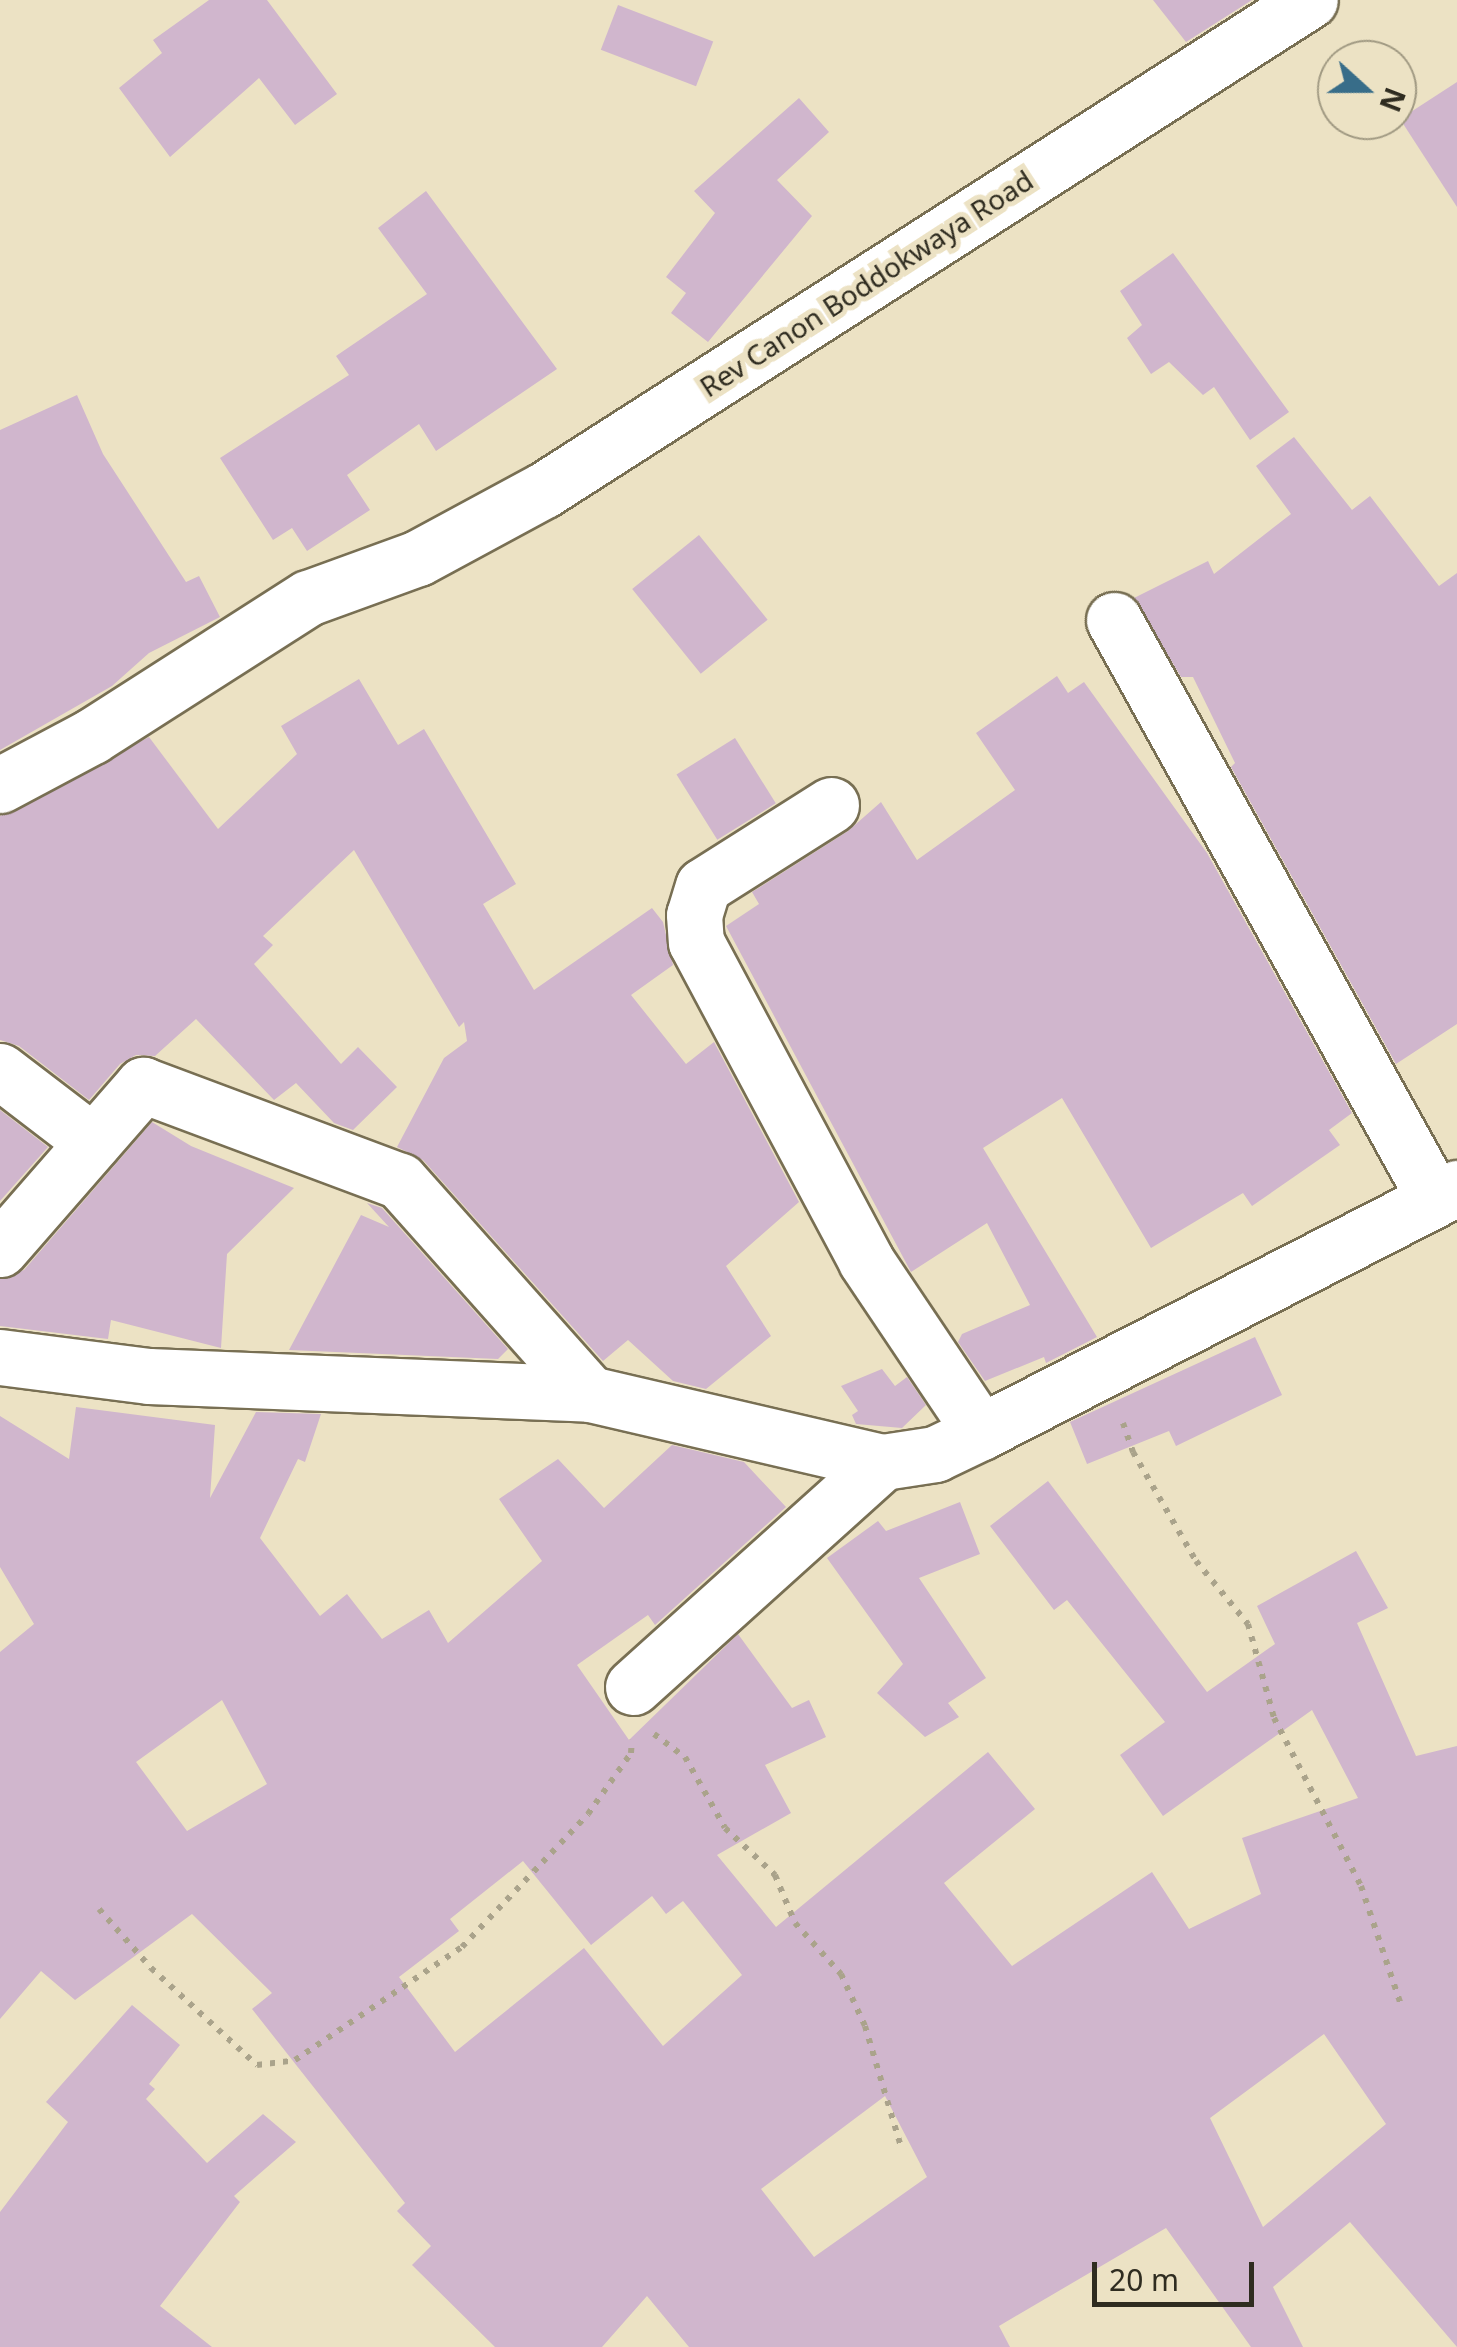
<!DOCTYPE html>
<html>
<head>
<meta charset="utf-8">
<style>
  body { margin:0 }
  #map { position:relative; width:1457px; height:2347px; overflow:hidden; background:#ece2c4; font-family:"Noto Sans",sans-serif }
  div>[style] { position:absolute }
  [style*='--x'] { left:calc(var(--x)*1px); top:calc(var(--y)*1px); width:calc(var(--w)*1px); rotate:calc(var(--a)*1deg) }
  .building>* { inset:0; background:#d0b6cd; transform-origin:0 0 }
  .path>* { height:6px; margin-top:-3px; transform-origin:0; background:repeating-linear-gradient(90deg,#aaa38b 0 5px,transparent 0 13px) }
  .roads { filter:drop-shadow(2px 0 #786f53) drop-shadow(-2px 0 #786f53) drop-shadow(0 2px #786f53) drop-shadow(0 -2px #786f53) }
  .street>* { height:55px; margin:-27.5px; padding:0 27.5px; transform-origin:27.5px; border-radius:27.5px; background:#fff }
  span { translate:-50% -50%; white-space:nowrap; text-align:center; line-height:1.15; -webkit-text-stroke:10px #ece2c4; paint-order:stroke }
  .street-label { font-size:28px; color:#2f2c20 }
  .north { position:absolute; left:1317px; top:40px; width:100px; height:100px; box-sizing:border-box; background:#ece2c4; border:2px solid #a09982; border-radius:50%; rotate:111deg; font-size:28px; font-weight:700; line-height:40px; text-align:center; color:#2f2c20 }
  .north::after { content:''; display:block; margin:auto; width:35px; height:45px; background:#386d89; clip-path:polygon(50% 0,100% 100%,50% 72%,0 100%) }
  .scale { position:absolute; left:1092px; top:2262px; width:162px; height:45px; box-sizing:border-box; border:5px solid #2f2c20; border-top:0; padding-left:12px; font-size:30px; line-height:35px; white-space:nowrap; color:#2f2c20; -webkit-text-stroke:8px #ece2c4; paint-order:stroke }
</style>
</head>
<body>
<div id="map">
  <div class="building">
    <div style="clip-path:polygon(209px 0,267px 0,337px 94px,295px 125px,259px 78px,170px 157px,119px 88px,162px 53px,153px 40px)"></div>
    <div style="clip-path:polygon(1153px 0,1252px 0,1186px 42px)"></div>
    <div style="left:618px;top:5px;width:102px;height:48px;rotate:21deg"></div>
    <div style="clip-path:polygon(1457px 82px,1457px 207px,1400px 119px)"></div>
    <div style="clip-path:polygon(799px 98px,829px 132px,777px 180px,812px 216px,708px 342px,671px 313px,686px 293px,666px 277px,715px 213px,694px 191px)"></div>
    <div style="clip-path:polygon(426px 191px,557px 369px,436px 451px,419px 424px,347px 475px,370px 510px,307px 551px,292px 528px,273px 540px,220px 458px,349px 375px,336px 356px,427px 294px,378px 228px)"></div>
    <div style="clip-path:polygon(1173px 253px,1289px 412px,1250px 440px,1214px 387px,1203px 395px,1169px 362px,1151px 374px,1127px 338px,1142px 325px,1120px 291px)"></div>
    <div style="clip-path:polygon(77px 395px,103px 454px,186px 582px,199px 576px,220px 617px,149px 653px,112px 686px,0 750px,0 430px)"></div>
    <div style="clip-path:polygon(1294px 437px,1352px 510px,1370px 496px,1439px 586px,1457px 573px,1457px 1024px,1396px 1064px,1231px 767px,1235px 763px,1193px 677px,1181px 677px,1134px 598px,1208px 561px,1214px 574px,1291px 514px,1256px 466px)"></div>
    <div style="left:699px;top:535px;width:109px;height:86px;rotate:51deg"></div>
    <div style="clip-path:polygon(1057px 676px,1068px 693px,1084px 682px,1207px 853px,1352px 1113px,1329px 1130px,1340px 1145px,1252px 1206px,1243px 1193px,1151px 1248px,1062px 1098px,983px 1148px,1097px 1337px,1046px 1363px,1044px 1357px,985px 1381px,958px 1342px,962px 1334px,1030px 1305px,987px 1223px,911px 1272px,726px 926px,759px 904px,752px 892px,848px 831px,881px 802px,917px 860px,1015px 790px,976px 733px)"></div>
    <div style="clip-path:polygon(359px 679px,398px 745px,424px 729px,516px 884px,483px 904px,534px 990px,652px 908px,663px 922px,673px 965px,631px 995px,686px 1064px,714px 1042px,799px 1202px,726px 1266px,771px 1336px,706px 1389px,673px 1381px,628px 1340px,603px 1361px,423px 1160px,397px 1147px,444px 1058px,467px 1041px,464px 1022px,459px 1027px,354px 850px,263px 936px,273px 945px,254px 964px,341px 1064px,358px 1047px,397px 1087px,353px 1130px,334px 1123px,296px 1083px,274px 1100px,196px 1019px,155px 1056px,136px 1055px,120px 1064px,89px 1100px,19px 1046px,0 1040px,0 816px,149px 737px,218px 829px,297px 754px,281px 726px)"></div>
    <div style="left:735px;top:738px;width:77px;height:69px;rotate:58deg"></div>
    <div style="clip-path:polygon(0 1110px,48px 1147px,0 1201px)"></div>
    <div style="clip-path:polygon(152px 1122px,191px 1146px,294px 1188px,227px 1254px,221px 1348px,111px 1320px,108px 1339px,0 1326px,0 1279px,24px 1270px)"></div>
    <div style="clip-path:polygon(367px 1203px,382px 1208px,508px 1349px,498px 1359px,289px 1350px,361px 1215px,389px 1227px)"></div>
    <div style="clip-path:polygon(1255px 1337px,1282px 1395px,1176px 1446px,1169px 1431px,1087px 1464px,1070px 1422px)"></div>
    <div style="clip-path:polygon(882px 1369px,895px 1386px,907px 1377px,926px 1405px,902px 1428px,856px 1424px,852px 1415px,858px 1411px,841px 1386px)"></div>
    <div style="clip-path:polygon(evenodd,76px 1407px,215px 1425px,210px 1498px,256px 1412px,321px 1414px,305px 1462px,298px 1459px,260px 1538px,320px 1616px,347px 1594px,382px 1639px,429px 1610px,448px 1643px,542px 1561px,499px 1499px,558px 1459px,604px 1508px,672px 1445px,744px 1462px,786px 1507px,655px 1625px,648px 1615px,577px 1665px,629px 1740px,738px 1634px,792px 1708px,809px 1700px,826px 1737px,765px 1765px,791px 1813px,717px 1855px,776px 1927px,988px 1752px,1035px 1809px,944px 1883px,1012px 1966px,1152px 1872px,1189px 1929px,1261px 1894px,1242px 1838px,1358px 1798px,1312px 1710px,1163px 1816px,1120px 1755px,1165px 1722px,1067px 1600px,1054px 1610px,990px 1526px,1048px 1481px,1207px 1692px,1275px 1644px,1257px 1606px,1356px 1551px,1388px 1608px,1357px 1623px,1416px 1756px,1457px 1746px,1457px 2347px,1350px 2222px,1273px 2287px,1303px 2347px,1251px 2347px,1166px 2228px,999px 2326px,1010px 2347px,689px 2347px,647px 2296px,602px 2347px,495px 2347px,412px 2265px,431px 2246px,397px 2211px,405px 2203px,252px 2009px,272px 1993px,192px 1914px,75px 2000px,41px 1971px,0 2019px,0 1652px,34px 1624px,0 1567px,0 1416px,69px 1459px,76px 1407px,222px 1700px,267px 1784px,187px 1831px,136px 1762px,222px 1700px,76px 1407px,523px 1861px,591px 1945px,652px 1896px,666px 1914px,683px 1901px,742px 1975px,663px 2046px,584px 1948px,455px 2052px,399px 1977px,459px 1931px,450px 1919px,523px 1861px,76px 1407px,1324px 2034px,1386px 2124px,1263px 2227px,1210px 2118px,1324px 2034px,76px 1407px,885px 2096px,927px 2177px,814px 2257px,761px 2189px,885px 2096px)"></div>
    <div style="clip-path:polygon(960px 1502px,980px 1554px,919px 1578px,986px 1678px,948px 1703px,959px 1717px,925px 1737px,877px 1693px,903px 1664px,827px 1558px,878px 1521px,886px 1531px)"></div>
    <div style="clip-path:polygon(132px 2005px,180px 2045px,149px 2084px,155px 2089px,146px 2099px,207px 2163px,263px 2114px,296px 2142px,234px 2196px,240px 2202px,160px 2306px,212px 2347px,0 2347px,0 2212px,68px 2122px,46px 2102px)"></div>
  </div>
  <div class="path">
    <div style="--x:1123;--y:1423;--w:31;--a:71"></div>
    <div style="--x:1133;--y:1452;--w:126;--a:60"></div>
    <div style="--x:1196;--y:1561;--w:82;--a:50.5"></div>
    <div style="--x:1248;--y:1624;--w:98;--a:74.5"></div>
    <div style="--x:1274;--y:1718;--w:189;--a:62.6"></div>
    <div style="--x:1361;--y:1886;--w:126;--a:71.4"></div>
    <div style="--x:654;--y:1734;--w:39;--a:37"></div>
    <div style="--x:685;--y:1757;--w:81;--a:60.6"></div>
    <div style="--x:725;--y:1828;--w:69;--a:43.2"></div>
    <div style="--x:775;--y:1875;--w:52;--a:67.4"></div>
    <div style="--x:795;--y:1923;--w:69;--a:48"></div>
    <div style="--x:841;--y:1974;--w:57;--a:65.2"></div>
    <div style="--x:865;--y:2026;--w:126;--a:73.4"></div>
    <div style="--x:99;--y:1909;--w:79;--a:48.6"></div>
    <div style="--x:151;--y:1968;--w:144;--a:42.5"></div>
    <div style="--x:257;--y:2065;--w:38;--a:-7"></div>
    <div style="--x:295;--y:2060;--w:202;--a:-34.1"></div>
    <div style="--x:462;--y:1947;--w:183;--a:-46.5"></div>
    <div style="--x:588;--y:1814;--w:75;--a:-54.8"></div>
    <div style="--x:631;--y:1753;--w:13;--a:-86"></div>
  </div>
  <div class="roads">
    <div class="street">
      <div style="--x:1114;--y:620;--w:662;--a:61"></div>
      <div style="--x:0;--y:785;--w:104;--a:-28"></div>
      <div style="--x:92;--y:736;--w:256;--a:-32.6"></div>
      <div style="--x:308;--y:598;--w:117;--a:-20"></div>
      <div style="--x:418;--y:558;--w:143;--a:-28.4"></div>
      <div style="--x:544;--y:490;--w:909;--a:-32.61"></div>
      <div style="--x:831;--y:805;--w:151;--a:147.7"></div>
      <div style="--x:703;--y:886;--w:30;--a:107"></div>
      <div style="--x:694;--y:915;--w:27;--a:86"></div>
      <div style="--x:696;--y:942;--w:361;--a:61.9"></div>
      <div style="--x:866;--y:1261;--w:206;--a:56.1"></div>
      <div style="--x:0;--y:1071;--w:117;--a:37.4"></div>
      <div style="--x:0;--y:1249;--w:218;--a:-48.9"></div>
      <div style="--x:143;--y:1085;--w:274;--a:20.5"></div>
      <div style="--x:400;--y:1181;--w:285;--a:48.3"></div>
      <div style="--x:0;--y:1357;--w:150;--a:7.3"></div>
      <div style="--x:149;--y:1376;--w:441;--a:2.3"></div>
      <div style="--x:590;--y:1394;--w:301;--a:13.1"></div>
      <div style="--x:883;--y:1462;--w:53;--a:-8.7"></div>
      <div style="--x:935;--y:1454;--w:51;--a:-25.6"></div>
      <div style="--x:981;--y:1432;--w:535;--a:-27.14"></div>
      <div style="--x:633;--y:1687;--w:336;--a:-42"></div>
    </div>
  </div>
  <div class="street-label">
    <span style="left:866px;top:283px;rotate:-33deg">Rev Canon Boddokwaya Road</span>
  </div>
  <div class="north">N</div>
  <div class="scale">20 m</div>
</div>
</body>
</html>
